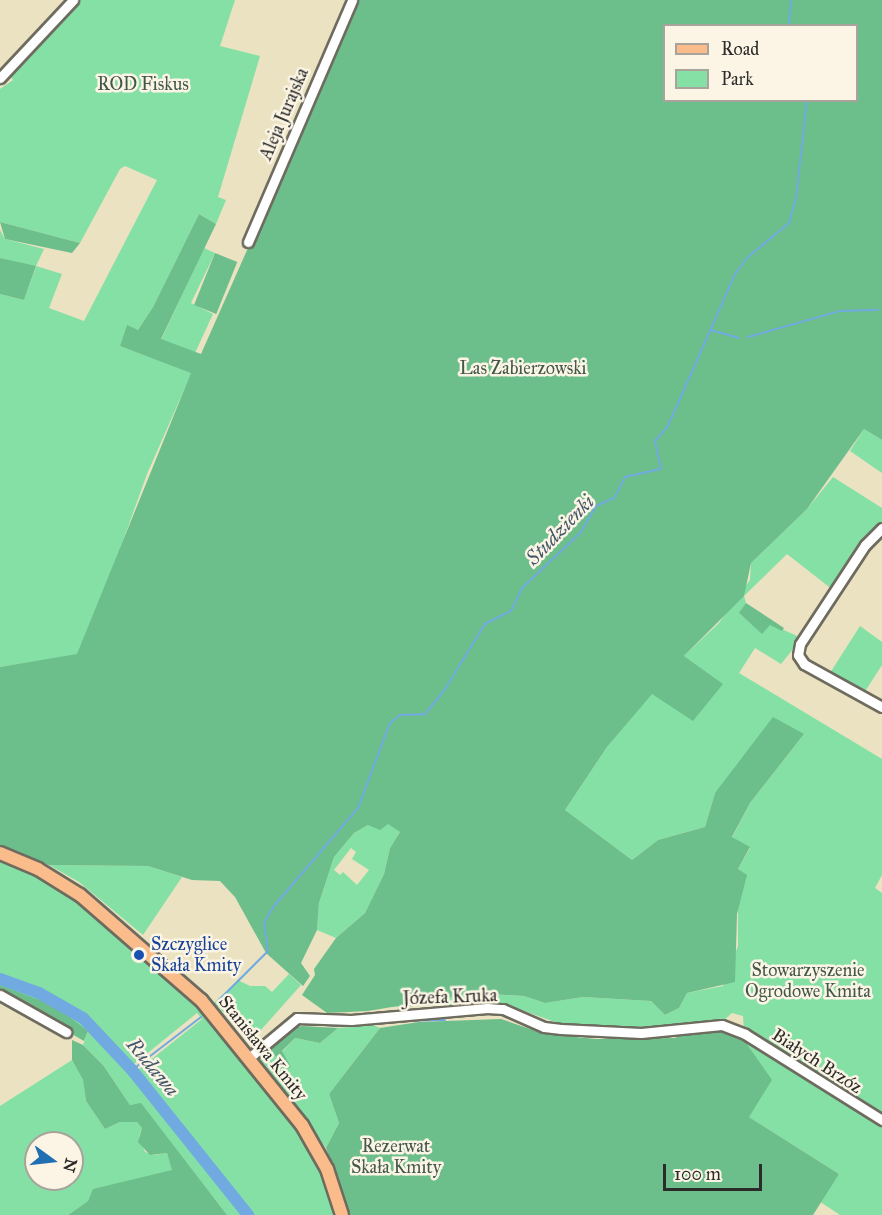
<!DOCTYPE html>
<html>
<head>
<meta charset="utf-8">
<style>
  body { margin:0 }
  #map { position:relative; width:882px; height:1215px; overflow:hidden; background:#eae2c0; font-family:"IM FELL Great Primer",serif }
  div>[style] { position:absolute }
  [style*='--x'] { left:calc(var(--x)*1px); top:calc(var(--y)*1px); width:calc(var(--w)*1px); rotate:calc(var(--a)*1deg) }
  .green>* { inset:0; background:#85e0a6 }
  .forest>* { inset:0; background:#6cbe8b; transform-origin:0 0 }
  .stream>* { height:2px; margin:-1px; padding:0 1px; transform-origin:1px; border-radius:1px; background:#71aae0 }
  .river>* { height:12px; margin:-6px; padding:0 6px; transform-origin:6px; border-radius:6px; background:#71aae0 }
  .roads { filter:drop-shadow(2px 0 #6e6b5f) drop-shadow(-2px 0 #6e6b5f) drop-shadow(0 2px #6e6b5f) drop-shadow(0 -2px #6e6b5f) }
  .minor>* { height:9px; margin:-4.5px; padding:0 4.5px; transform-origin:4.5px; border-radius:4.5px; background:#fff }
  .major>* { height:12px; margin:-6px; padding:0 6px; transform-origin:6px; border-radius:6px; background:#f9bc8a }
  .dots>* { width:16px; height:16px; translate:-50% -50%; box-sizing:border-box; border:3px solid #fcf5e5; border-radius:50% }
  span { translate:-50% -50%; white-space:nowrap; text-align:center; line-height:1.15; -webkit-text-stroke:5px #fcf5e5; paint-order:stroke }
  .park-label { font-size:18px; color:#42584a }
  .street-label { font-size:18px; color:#2b2b2b }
  .transit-label { font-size:18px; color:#164399 }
  .left { translate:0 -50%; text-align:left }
  .water-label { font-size:20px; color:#44576a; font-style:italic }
  .legend { position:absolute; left:663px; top:24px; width:195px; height:78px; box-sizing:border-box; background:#fcf5e5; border:2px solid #a8a49b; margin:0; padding:8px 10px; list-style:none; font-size:18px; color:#2b2b2b }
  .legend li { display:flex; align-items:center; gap:12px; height:30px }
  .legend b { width:30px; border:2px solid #a8a49b }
  .north { position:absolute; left:24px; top:1131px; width:60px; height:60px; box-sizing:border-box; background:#fcf5e5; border:2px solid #a8a49b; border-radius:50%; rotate:105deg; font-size:16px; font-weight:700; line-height:24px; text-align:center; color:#2b2b2b }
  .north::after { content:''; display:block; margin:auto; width:21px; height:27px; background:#1f6fb2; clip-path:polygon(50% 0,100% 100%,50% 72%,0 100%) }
  .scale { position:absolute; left:663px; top:1164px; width:99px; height:27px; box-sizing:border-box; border:3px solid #2b2b2b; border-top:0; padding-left:8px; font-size:18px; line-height:21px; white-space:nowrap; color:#2b2b2b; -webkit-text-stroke:4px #fcf5e5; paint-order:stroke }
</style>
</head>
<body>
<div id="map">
  <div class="green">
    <div style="clip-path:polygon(79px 0,235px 0,220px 46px,260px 56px,218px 197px,226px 200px,216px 224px,199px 214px,153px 307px,138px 330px,127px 326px,120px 346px,192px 372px,147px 474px,106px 588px,77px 655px,0 667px,0 294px,24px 300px,36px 267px,0 258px,0 230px,5px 239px,44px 249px,36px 266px,62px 274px,49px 308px,84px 321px,157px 180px,125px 166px,120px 169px,80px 243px,0 222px,0 89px,13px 80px,9px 74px)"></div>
    <div style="clip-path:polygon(204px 248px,215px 253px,191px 303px,213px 314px,195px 353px,161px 340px)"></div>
    <div style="clip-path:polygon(864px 429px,882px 440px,882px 473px,850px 451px)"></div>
    <div style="clip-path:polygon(833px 477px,882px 508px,882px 525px,833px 590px,787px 554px,744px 596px,746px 603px,740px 614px,762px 633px,770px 624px,802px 638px,781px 664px,755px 648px,739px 673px,882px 759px,882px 875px,875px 888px,882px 893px,882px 1115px,744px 1031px,743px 1016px,732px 1013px,724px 1020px,639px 1028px,558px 1023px,502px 1003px,388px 1007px,475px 993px,524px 996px,545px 1003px,583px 997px,651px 1001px,665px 1015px,679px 1008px,687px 993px,723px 986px,738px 946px,738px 869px,750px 848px,732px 838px,750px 803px,804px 734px,715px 793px,705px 827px,658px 840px,632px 860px,565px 810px,607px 747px,652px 693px,693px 720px,722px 684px,684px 656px,719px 623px,750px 580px,751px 563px,807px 509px)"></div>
    <div style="clip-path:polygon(860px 626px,882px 642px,882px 665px,864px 693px,830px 673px)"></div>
    <div style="clip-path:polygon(evenodd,388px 823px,400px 832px,390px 848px,384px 874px,365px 913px,336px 938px,317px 930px,319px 903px,334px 857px,354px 833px,368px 825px,388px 823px,351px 848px,356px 852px,352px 859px,369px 870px,357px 885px,343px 872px,340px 875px,334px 870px,351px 848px)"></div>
    <div style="clip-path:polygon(evenodd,0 859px,71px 895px,120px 936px,138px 959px,161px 971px,203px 1011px,304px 1139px,325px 1181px,336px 1215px,227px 1215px,141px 1104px,130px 1105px,103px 1065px,83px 1045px,88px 1031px,0 985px,0 859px,197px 1013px,202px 1019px,138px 1070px,133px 1065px,197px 1013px)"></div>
    <div style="clip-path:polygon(49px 865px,148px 866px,182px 877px,143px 935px,79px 882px)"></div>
    <div style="clip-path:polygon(289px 974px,301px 985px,252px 1040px,214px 1003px,238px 980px,250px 986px,265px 986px,272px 992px)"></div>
    <div style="clip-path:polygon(373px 1025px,380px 1028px,329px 1094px,339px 1123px,326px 1148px,260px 1059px,271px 1049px,284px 1070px,282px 1052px,295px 1038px,320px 1043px,338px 1028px)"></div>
    <div style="clip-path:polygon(744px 1040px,882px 1125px,882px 1215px,840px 1215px,819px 1201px,839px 1174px,749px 1117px)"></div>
    <div style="clip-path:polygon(evenodd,72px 1060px,83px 1080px,86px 1101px,105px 1129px,120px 1122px,137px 1122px,142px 1128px,139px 1137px,145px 1152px,154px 1155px,167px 1153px,173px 1171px,94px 1189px,88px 1201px,68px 1215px,0 1215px,0 1106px,72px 1060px,36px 1143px,72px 1143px,72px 1179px,36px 1179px,36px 1143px)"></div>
  </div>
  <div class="forest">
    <div style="clip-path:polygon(evenodd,358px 0,882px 0,882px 440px,864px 429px,807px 509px,751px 563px,744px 596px,684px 656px,723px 684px,693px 721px,652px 694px,607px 747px,565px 810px,632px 860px,658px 840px,705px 827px,715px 793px,773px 717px,804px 734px,750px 803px,732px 837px,750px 847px,738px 869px,747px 875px,737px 914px,735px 982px,687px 993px,679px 1008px,665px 1015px,651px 1001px,583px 997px,545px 1003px,524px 996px,475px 993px,368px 1011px,327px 1013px,302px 995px,315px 975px,314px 969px,336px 938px,365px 913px,384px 874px,390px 848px,400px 832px,388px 824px,380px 830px,368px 825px,354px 833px,334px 857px,319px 903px,317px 930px,301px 963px,310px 976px,303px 986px,266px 953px,235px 897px,220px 881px,192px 880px,148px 866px,49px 865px,0 846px,0 667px,77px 654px,191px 373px,120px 346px,127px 325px,138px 330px,153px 307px,199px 214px,216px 224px,161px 339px,201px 354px,358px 0,664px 26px,856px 26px,856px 100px,664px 100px,664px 26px)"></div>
    <div style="clip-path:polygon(0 222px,80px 243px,72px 253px,5px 239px)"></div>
    <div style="left:215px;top:253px;width:24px;height:56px;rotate:22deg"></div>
    <div style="clip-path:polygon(0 258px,36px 266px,24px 300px,0 294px)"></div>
    <div style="clip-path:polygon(746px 603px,784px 628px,782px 631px,770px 625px,762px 634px,739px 613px)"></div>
    <div style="clip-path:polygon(0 985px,55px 1006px,88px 1031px,84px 1041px,0 993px)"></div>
    <div style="clip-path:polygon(501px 1019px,545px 1034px,596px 1039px,674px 1038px,698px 1031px,732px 1032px,744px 1040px,772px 1080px,749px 1117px,839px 1174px,813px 1215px,349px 1215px,326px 1148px,339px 1123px,329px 1094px,380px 1028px,419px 1022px)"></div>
    <div style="clip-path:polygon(302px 1026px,338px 1028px,320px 1043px,295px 1038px,282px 1051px,291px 1067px,284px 1070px,271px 1049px,291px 1028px)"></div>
    <div style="clip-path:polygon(72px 1040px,83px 1045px,103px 1065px,130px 1105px,141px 1103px,227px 1215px,68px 1215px,88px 1201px,93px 1189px,172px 1170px,167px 1153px,150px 1155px,138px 1142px,142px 1128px,137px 1122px,120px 1122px,105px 1129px,86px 1101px,83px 1080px,72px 1060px)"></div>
  </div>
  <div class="stream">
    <div style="--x:789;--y:26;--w:26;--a:-86"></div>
    <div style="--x:711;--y:330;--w:29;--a:16"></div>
    <div style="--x:748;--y:337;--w:96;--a:-15.8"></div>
    <div style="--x:840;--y:311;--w:38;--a:-2"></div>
    <div style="--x:219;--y:1000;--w:69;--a:-45"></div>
    <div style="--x:268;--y:951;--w:28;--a:-98"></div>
    <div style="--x:264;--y:923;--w:20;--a:-60"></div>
    <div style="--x:274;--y:906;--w:129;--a:-49.4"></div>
    <div style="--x:358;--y:808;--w:91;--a:-69.4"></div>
    <div style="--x:390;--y:723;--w:13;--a:-39"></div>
    <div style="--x:400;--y:715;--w:25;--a:-2"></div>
    <div style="--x:425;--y:714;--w:32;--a:-51"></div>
    <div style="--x:445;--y:689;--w:76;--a:-58.4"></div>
    <div style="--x:485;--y:624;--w:29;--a:-27"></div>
    <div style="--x:511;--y:611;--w:25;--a:-64"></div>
    <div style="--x:522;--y:588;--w:81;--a:-43.5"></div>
    <div style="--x:581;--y:532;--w:30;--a:-60"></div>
    <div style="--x:596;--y:506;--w:20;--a:-24"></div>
    <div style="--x:614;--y:498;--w:24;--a:-62"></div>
    <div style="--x:625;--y:477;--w:37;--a:-13"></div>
    <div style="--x:661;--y:469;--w:29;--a:-102"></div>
    <div style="--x:655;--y:441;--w:20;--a:-49"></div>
    <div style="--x:668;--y:426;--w:166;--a:-66.2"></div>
    <div style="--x:735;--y:274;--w:21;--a:-53"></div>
    <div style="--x:748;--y:257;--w:53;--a:-39.7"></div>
    <div style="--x:789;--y:223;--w:25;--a:-74"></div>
    <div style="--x:796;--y:199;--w:100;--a:-83.7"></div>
    <div style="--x:393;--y:1021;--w:52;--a:-1.1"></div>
    <div style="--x:297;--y:1024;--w:54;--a:2.1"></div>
    <div style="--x:351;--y:1026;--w:38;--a:-7"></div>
    <div style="--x:259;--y:1058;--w:19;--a:-47"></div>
    <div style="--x:132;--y:1070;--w:87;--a:-37.5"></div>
  </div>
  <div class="river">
    <div style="--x:0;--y:979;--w:41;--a:19.7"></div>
    <div style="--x:39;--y:993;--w:51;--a:29.6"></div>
    <div style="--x:83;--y:1018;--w:71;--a:46.7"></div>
    <div style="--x:132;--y:1070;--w:186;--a:51.3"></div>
  </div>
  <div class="roads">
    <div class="minor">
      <div style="--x:0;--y:78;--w:107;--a:-46.9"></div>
      <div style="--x:248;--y:242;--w:263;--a:-66.7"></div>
      <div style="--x:882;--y:528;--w:24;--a:135"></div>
      <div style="--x:865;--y:545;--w:118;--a:123.3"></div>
      <div style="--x:800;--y:644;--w:11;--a:100"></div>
      <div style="--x:798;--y:655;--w:11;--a:56"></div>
      <div style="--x:804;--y:664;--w:89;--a:28.9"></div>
      <div style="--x:0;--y:995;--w:76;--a:29.3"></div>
      <div style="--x:250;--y:1057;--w:61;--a:-39.7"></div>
      <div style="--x:297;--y:1018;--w:54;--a:2.1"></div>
      <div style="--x:351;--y:1020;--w:137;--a:-5"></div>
      <div style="--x:487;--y:1008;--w:16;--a:4"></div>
      <div style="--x:503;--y:1009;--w:45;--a:23.7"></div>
      <div style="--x:544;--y:1027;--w:17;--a:7"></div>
      <div style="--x:561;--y:1029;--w:80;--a:2.9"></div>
      <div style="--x:641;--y:1033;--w:81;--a:-5.6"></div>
      <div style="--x:722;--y:1025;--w:25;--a:21"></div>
      <div style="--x:745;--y:1034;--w:162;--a:32.1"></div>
    </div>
    <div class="major">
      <div style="--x:0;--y:853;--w:41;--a:22.8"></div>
      <div style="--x:38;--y:869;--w:49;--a:31.8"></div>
      <div style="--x:80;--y:895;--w:160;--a:41"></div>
      <div style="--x:201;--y:1000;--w:161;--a:51.1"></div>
      <div style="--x:302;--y:1125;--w:51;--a:60.4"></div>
      <div style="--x:327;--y:1169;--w:48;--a:71.9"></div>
    </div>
  </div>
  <div class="dots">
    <div style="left:139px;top:955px;background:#1a4fb4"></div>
  </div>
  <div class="park-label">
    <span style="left:143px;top:84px">ROD Fiskus</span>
    <span style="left:523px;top:368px">Las Zabierzowski</span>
    <span style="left:808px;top:981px">Stowarzyszenie<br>Ogrodowe Kmita</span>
    <span style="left:396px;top:1157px">Rezerwat<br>Skała Kmity</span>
  </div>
  <div class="street-label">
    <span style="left:284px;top:114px;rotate:-67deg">Aleja Jurajska</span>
    <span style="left:450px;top:997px;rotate:-2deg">Józefa Kruka</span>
    <span style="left:263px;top:1048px;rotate:51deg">Stanisława Kmity</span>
    <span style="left:817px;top:1061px;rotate:33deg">Białych Brzóz</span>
  </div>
  <div class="transit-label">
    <span class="left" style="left:151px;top:955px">Szczyglice<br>Skała Kmity</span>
  </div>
  <div class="water-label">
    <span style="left:560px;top:530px;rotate:-46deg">Studzienki</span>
    <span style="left:153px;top:1067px;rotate:50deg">Rudawa</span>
  </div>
  <ul class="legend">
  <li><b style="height:8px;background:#f9bc8a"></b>Road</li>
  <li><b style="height:16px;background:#85e0a6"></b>Park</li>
  </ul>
  <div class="north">N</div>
  <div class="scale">100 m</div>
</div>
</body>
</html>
